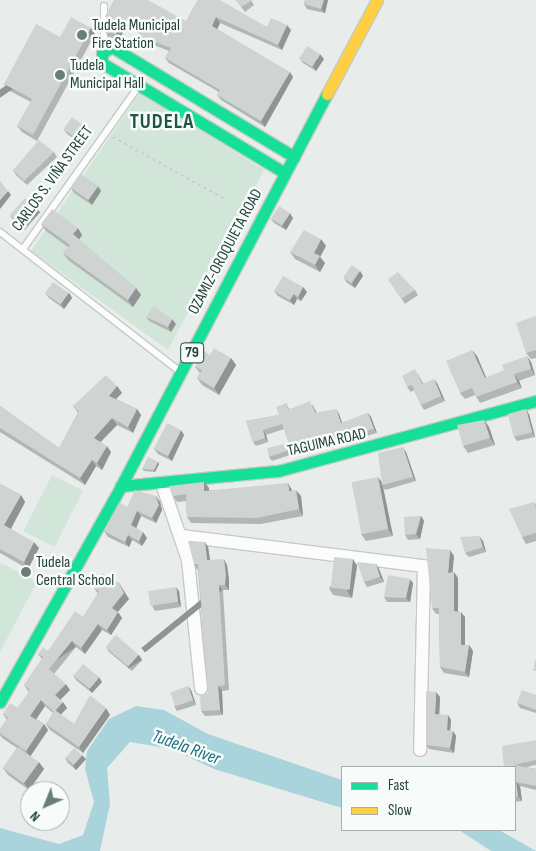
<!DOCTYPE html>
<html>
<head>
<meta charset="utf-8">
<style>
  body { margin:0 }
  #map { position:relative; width:536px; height:851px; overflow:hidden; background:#e8edeb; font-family:"Sofia Sans Condensed",sans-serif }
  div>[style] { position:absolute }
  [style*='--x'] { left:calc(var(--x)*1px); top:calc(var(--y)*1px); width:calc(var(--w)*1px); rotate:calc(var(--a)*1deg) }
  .green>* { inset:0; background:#d1e6d8; transform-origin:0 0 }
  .water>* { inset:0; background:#a9d4db }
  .path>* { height:2px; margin-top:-1px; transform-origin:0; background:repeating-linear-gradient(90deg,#c3ccca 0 2.5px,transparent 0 6.5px) }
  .roads { filter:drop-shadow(1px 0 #c5cac8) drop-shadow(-1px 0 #c5cac8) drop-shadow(0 1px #c5cac8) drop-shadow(0 -1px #c5cac8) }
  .lane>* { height:6px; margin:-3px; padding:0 3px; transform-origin:3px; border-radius:3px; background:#fcfcfc }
  .street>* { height:12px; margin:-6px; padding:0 6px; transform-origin:6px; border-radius:6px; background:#fcfcfc }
  .fast>* { height:11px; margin:-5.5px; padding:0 5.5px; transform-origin:5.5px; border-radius:5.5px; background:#16e098 }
  .slow>* { height:11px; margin:-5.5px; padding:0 5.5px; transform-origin:5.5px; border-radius:5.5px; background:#ffcf43 }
  .wall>* { inset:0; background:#b2b6b5 }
  .shaded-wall>* { inset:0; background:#919493; transform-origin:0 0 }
  .building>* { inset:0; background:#cfd4d2; transform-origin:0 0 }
  .dots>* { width:14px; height:14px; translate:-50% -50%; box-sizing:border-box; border:2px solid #f7fbf9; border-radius:50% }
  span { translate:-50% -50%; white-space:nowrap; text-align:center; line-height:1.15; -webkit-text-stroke:5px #f7fbf9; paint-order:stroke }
  .shield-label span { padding:1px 4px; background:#f7fbf9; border:1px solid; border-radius:4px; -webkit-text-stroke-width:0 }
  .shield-label { font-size:15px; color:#24423a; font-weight:700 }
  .poi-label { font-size:16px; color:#24423a }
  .left { translate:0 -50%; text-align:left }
  .street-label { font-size:16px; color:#24423a }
  .water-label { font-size:18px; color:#1c6f80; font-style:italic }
  .district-label { font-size:21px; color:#1f5548; font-weight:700; letter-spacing:1px }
  .legend { position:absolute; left:341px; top:766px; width:175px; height:65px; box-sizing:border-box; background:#f7fbf9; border:1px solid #a3b1ad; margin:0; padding:6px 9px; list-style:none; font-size:15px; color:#24423a }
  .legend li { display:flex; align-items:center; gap:10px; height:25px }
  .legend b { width:25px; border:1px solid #a3b1ad }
  .north { position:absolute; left:20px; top:781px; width:50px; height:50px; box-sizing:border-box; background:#f7fbf9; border:1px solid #a3b1ad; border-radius:50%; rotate:224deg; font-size:14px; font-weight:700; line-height:20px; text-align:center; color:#24423a }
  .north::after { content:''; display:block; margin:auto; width:18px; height:22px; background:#697e78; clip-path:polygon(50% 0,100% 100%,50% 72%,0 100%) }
</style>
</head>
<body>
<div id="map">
  <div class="green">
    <div style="clip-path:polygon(140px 93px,264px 170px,168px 350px,31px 251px)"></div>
    <div style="left:52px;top:475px;width:35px;height:63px;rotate:27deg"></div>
    <div style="clip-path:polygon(1px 563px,37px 582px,0 652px,0 566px)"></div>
  </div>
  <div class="water">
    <div style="clip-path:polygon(136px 706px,164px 710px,208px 734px,342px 780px,342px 808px,214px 769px,172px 749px,130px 742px,107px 768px,110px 804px,100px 851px,0 851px,0 828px,59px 844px,83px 835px,94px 802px,85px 769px,87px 751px,109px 719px)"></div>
    <div style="clip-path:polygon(459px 830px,499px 830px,536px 851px,491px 851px)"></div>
  </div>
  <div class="path">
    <div style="--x:113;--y:137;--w:128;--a:29"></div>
  </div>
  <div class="roads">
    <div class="lane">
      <div style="--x:104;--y:49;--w:43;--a:-90"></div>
      <div style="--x:0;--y:232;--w:225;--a:37.8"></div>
      <div style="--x:23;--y:249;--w:199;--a:-54.6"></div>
    </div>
    <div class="street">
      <div style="--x:162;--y:484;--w:80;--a:71.1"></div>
      <div style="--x:188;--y:560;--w:129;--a:84.2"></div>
      <div style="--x:182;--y:536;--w:244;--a:7.1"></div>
      <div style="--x:424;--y:566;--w:184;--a:91.2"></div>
    </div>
    <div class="fast">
      <div style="--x:285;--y:173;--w:214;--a:-149"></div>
      <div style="--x:102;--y:63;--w:10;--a:-90"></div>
      <div style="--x:102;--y:53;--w:12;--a:-31"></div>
      <div style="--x:112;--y:47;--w:213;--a:31.1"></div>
      <div style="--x:121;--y:486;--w:158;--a:-5.5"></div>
      <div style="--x:278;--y:471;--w:267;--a:-15.2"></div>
      <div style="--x:0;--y:702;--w:248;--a:-60.7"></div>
      <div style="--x:121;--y:486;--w:443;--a:-62.3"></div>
    </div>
    <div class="slow">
      <div style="--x:327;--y:94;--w:106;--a:-62"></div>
    </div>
  </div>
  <div class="wall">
    <div style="clip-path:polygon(198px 0,267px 27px,291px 30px,282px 50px,220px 23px,217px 29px,293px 77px,265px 127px,221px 100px,217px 95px,219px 92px,169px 63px,165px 58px,169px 51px,144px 41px,140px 36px,141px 34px,127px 26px,119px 39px,109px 37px,105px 32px,109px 21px,105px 16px,186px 21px)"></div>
    <div style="clip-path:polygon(236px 0,251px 0,254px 5px,245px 12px)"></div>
    <div style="clip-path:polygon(305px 0,328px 0,325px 13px,307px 9px,304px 4px)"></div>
    <div style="clip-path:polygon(95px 34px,37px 141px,22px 132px,17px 126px,31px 102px,8px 90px,4px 84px,60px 37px)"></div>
    <div style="clip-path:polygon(300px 59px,324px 59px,316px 71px,303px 63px)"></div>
    <div style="clip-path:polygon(82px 124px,86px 128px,78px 141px,67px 134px,64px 130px)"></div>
    <div style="clip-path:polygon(54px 152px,57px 157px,27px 185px,16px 175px,13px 170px)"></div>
    <div style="clip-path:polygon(71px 188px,101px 191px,92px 205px,74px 193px)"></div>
    <div style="clip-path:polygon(40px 212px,25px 230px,14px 221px,10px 216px)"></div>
    <div style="clip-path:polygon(293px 218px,286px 230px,274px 223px,271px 219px)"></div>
    <div style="clip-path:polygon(41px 224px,82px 235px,79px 240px,136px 288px,141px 295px,133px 307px,68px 260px,63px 253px,68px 247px,46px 231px)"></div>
    <div style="clip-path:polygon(326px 246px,320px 257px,325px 263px,320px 272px,295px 259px,290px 252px)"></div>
    <div style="clip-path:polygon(360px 271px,363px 276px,355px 288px,347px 283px,344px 278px)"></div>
    <div style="clip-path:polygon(388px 279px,415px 290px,418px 295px,405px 304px)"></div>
    <div style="clip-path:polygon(303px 287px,307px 292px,301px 301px,297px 299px,294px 305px,278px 296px,274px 291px)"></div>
    <div style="clip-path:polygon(45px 293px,69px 293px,72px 298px,64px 309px,49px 298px)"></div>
    <div style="clip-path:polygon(536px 316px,536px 358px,531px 359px,526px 353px)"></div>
    <div style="clip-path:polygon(146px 317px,176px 324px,171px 332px,149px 321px)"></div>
    <div style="clip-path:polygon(210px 355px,231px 358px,236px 365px,219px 395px,202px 385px,197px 378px,200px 373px,195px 367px)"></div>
    <div style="clip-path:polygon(477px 356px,486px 378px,531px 362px,535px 375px,519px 381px,522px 388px,480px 403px,475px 395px,465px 399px,460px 393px)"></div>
    <div style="clip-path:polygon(418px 374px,423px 383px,437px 383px,445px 401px,424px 410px,421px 405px,414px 390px,411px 392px,407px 387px)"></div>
    <div style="clip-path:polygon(117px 386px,122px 393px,116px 399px,137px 409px,141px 415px,133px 433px,117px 425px,101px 442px,111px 452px,102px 470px,96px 466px,85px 485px,0 432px,0 406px,59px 448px,78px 413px,73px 406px)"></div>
    <div style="clip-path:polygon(286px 403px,289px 409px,313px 405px,317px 413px,339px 414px,342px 423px,368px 413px,371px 417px,377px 433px,356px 439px,353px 434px,272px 461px,269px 457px,289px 443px,284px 429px,266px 435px,268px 442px,256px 446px,253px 442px,246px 421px,279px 415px)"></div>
    <div style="clip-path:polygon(529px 414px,535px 437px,517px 441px,514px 437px)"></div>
    <div style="clip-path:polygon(484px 420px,489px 427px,495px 445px,468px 453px,463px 446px)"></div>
    <div style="clip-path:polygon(181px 430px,184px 435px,172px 461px,158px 454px,154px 449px)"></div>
    <div style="clip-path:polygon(406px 452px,416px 481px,385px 490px,383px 487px,393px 536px,366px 541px,361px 534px,378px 477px,382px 483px)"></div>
    <div style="clip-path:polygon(158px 462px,159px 464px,155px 472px,144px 471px,142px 469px)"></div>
    <div style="clip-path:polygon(204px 482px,209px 488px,209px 490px,292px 490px,292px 491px,301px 496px,303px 516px,261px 524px,191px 523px,187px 517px,186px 501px,177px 502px,173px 496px)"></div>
    <div style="clip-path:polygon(0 484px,21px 495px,25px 502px,11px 529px,39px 548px,28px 569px,0 553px)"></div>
    <div style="clip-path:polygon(156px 496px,160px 502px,162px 510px,156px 523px,141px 516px,136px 528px,147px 538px,142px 546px,132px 540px,129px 547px,108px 537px,104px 531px,127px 507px)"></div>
    <div style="clip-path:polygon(534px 502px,536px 505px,536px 541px,526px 544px,522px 537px)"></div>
    <div style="clip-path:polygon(421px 516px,424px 521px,420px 539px,408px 540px,405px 535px)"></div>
    <div style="clip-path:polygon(483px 541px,486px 552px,469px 557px,465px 553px)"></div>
    <div style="clip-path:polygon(205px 542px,208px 547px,210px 560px,227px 565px,229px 580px,229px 590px,223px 590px,229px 690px,222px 691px,223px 715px,205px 716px,201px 711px,208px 694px,198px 569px,197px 570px,194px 564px)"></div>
    <div style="clip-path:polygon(454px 556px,452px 572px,454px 572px,458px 578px,458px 611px,465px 617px,465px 645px,469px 645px,473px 651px,469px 677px,444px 673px,440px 667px,439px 614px,436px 614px,432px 608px)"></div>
    <div style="clip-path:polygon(353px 559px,357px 566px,352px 598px,333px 595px,329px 588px)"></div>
    <div style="clip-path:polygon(376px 564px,379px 569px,384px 582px,367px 587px,364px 582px)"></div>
    <div style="clip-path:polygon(119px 583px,129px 599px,117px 612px,122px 618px,111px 635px,102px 630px,85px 654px,76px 647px,54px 674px,70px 690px,60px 700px,67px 708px,61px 715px,74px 724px,110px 715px,83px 753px,50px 730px,46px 724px,53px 713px,45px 706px,36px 719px,44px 724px,48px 730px,30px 756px,44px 769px,29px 790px,8px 775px,3px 768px,17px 748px,2px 738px,0 735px,0 729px,7px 720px,3px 714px,18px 708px,29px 692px,24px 685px,42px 659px,38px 654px,48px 651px,83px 617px,98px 594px,94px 588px)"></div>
    <div style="clip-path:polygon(413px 583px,410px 602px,387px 602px,384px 597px)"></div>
    <div style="clip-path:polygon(179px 591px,181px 607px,155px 611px,152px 606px)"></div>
    <div style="clip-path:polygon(106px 647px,139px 655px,142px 660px,132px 671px,109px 652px)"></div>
    <div style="clip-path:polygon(73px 675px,102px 682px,92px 693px,76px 680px)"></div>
    <div style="clip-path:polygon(191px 690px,196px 705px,177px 711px,174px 706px)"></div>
    <div style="clip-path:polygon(536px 695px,536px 713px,520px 708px,517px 703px)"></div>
    <div style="clip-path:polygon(440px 697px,439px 715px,448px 715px,451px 720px,450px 731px,453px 731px,456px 736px,454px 753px,429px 749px,426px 745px)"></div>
    <div style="clip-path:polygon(536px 740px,536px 765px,526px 767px,536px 769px,536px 790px,520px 786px,522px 801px,515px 802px,515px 767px,504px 767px)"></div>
    <div style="clip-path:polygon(65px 758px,86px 759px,76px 770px,68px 763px)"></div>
  </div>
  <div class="shaded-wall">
    <div style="clip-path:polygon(324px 0,328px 0,325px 13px,321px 9px)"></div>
    <div style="clip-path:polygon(216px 17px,220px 23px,216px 32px,212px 26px)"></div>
    <div style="clip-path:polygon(123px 20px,127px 26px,119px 39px,116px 34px)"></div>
    <div style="clip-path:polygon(287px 25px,291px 30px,282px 50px,278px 45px)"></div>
    <div style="left:91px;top:28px;width:7px;height:122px;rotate:56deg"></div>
    <div style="clip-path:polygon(320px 54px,324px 59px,316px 71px,313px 67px)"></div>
    <div style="clip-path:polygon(290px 72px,293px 77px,265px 127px,261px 121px)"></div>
    <div style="clip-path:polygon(82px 124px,86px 128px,78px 141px,74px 136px)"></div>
    <div style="clip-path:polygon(98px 186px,101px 191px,92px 205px,88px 200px)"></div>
    <div style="clip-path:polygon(8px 191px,11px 195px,0 209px,0 200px)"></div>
    <div style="left:36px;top:208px;width:6px;height:22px;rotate:45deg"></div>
    <div style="clip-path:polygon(290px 213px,293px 218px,286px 230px,282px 226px)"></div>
    <div style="clip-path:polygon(78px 228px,82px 235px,78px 241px,73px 234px)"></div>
    <div style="clip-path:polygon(321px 239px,326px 246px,320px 257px,325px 263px,320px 272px,315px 265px,314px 253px)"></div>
    <div style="clip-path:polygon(360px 271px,363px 276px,355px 288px,352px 284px)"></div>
    <div style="clip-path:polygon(303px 287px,307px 292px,301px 301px,298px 297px)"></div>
    <div style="clip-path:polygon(136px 288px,141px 295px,133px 307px,128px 300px)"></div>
    <div style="clip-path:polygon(69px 293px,72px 298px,64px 309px,61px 304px)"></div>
    <div style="clip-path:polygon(294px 294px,297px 299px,294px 305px,290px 300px)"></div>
    <div style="clip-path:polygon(172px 319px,176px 324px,171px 332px,168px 327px)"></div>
    <div style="clip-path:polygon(472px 350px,477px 356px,489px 384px,485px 378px)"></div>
    <div style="clip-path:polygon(527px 356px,531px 362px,535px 375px,531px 369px)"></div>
    <div style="clip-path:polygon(231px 358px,236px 365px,219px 395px,214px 388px)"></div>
    <div style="clip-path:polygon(514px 374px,519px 381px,522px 388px,517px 382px)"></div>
    <div style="clip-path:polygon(434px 379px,437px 383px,445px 401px,441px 396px)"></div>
    <div style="clip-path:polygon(117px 386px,122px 393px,113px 402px,109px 396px)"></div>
    <div style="clip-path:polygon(137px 409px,141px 415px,133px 433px,128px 427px)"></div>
    <div style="clip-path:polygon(336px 409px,339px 414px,344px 428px,341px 423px)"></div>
    <div style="clip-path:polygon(526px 409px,529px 414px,535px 437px,532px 432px)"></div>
    <div style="clip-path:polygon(368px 413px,371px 417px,377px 433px,374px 429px)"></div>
    <div style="clip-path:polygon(112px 418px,117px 425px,98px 444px,94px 438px)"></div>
    <div style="clip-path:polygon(484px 420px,489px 427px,495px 445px,490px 438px)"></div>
    <div style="clip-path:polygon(181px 430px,184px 435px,172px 461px,168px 456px)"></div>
    <div style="clip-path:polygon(263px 430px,266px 435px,268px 442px,265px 438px)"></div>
    <div style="clip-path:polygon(107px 446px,111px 452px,102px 470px,97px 463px)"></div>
    <div style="clip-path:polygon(403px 447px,406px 452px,416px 481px,413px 477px)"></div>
    <div style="clip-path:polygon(92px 460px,96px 466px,85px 485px,80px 478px)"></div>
    <div style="clip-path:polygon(158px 462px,159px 464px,155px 472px,154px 470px)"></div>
    <div style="clip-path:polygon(378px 477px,383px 484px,382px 485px,383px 487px,393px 536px,388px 529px)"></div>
    <div style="clip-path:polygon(204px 482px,209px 488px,209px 497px,204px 491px)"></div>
    <div style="clip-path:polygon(288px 483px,292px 490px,293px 497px,289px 491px)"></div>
    <div style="clip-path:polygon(296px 490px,301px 496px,303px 516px,299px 509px)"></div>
    <div style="clip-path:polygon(21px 495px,25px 502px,9px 532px,4px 525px)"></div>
    <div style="clip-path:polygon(156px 496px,160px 502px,162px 510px,156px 523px,152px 518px)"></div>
    <div style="clip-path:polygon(137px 511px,141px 516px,135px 531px,131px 525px)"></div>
    <div style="clip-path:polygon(421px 516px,424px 521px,420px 539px,416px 534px)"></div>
    <div style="clip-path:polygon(143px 532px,147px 538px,142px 546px,139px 541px)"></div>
    <div style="clip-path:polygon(128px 535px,132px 540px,129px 547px,125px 542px)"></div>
    <div style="clip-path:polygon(479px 536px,483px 541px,486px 552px,483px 547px)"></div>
    <div style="clip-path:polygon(34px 542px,39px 548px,28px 569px,24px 562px)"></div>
    <div style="clip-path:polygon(205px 542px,208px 547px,211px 565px,207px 560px)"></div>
    <div style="clip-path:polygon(450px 550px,454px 556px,452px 578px,448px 573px)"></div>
    <div style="clip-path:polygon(224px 559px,227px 565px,229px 580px,229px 590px,225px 585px)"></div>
    <div style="clip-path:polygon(353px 559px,357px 566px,352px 598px,347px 591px)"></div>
    <div style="clip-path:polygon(376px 564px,379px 569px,384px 582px,380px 577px)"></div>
    <div style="clip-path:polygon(454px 572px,458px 578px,458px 617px,454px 611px)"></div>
    <div style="clip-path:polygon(410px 579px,413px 583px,410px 602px,406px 598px)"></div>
    <div style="clip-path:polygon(119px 583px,129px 599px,116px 614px,112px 608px)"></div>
    <div style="left:219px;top:585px;width:6px;height:100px;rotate:51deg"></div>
    <div style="clip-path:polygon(176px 587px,179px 591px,181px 607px,178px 602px)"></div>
    <div style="clip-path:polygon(118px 612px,122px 618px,111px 635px,107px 630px)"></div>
    <div style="clip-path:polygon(461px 612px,465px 617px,465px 651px,461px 645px)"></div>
    <div style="clip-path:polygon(98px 624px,102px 630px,85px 654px,81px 648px)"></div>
    <div style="left:72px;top:641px;width:7px;height:36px;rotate:56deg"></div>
    <div style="clip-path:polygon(469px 645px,473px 651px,469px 677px,465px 672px)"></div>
    <div style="left:139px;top:655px;width:6px;height:16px;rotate:59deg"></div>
    <div style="clip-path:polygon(99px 677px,102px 682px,92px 693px,89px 689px)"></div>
    <div style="clip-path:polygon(66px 684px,70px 690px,59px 701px,55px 695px)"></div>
    <div style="clip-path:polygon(188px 686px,191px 690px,196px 705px,193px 700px)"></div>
    <div style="clip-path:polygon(218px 686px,222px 691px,223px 715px,220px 710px)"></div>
    <div style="clip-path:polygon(436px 692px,440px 697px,439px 719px,435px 714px)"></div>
    <div style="clip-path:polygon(41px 700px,45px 706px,35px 721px,30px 716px)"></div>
    <div style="clip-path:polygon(63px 702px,67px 708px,58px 717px,54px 712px)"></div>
    <div style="clip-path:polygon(106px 708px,110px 715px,83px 753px,79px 747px)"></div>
    <div style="clip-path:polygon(448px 715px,451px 720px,450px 735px,447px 730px)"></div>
    <div style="clip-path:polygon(44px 724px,48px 730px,30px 757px,26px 751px)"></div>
    <div style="clip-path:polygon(453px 731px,456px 736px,454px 753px,450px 748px)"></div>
    <div style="clip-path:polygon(82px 755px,86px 759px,76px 770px,73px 765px)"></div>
    <div style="clip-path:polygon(39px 762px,44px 769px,29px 790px,24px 783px)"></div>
    <div style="clip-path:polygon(516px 782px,520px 786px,522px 801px,518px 796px)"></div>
  </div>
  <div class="building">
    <div style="clip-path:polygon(114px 0,148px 0,186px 21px,198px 0,220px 0,267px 27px,271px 18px,287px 25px,278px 45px,216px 17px,212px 26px,290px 72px,261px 121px,217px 95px,220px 90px,165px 58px,171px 48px,140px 36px,142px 31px,123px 20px,116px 34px,105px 32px,110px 19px,105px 16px)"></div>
    <div style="clip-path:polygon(236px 0,251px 0,251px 1px,241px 7px)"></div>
    <div style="clip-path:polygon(305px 0,324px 0,321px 9px,304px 4px)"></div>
    <div style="clip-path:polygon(71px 17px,91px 28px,33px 135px,17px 126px,32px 99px,4px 84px,36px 24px,60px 37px)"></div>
    <div style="left:307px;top:46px;width:15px;height:15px;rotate:32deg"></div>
    <div style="left:72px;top:117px;width:12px;height:15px;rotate:35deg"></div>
    <div style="clip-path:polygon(39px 140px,54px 152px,24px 181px,13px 170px)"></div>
    <div style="left:81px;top:174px;width:21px;height:17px;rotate:35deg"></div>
    <div style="clip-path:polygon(0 181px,8px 191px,0 200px)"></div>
    <div style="left:25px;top:198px;width:15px;height:23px;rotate:42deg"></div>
    <div style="left:279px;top:206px;width:13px;height:15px;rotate:32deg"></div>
    <div style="clip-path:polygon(52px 209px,78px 228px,73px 234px,136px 288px,128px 300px,63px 253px,70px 245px,41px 224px)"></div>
    <div style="clip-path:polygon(304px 230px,321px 239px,314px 253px,320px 256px,315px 265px,290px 252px)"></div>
    <div style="left:352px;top:265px;width:10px;height:15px;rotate:37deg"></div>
    <div style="clip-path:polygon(398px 272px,415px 290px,401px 299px,388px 279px)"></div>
    <div style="clip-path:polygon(283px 276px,303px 287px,298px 297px,294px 294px,290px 300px,274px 291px)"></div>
    <div style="left:53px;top:282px;width:19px;height:14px;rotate:35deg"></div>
    <div style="clip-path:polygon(154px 306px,172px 319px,168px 327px,146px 317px)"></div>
    <div style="clip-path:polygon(536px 316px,536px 350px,526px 353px,516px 323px)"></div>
    <div style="clip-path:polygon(214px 348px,231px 358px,214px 388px,197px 378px,202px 370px,195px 367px,204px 351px,210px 355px)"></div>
    <div style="clip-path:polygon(472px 350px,485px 378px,504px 370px,502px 365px,527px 356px,531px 369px,514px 374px,517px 382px,476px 397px,472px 388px,460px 393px,446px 361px)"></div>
    <div style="clip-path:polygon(415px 369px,422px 384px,434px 379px,441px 396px,421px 405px,412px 385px,407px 387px,402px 376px)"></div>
    <div style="clip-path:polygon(106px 375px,117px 386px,109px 396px,137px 409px,128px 427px,112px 418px,94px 438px,107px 446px,97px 463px,92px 460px,80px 478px,0 428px,0 406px,59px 448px,79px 412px,73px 406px)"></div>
    <div style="clip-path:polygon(310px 401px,315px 413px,336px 409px,341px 423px,368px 413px,374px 429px,354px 434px,351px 429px,269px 457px,267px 448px,289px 443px,282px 424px,263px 430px,265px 438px,253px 442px,246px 421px,279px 415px,276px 407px,286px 403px,288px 410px)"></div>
    <div style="left:526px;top:409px;width:24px;height:19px;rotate:75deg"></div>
    <div style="clip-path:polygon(484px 420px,490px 438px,463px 446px,457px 425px)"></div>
    <div style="left:167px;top:423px;width:16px;height:29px;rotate:27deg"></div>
    <div style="clip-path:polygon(403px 447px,413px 477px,382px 485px,378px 453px)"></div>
    <div style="clip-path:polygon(148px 457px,158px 462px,154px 470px,142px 469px)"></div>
    <div style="left:378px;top:477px;width:53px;height:27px;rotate:79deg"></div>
    <div style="clip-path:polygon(204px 482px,204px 491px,288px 483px,289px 491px,296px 490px,299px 509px,257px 518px,187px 517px,186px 494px,173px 496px,169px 486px)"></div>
    <div style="clip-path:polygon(0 484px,21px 495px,4px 525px,34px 542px,24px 562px,0 549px)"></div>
    <div style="clip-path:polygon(135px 490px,156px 496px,159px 505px,152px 518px,137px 511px,131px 525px,143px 532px,139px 541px,128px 535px,125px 542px,104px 531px,120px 503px,127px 507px)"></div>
    <div style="clip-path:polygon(534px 502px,536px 508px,536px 533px,522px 537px,509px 509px)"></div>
    <div style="clip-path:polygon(421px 516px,416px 534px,405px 535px,404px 517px)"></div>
    <div style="clip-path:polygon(479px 536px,483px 547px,465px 553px,460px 537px)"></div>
    <div style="clip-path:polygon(188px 541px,192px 541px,205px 542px,207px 560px,224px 559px,226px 575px,225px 585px,219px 585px,225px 685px,218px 686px,220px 710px,201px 711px,200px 694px,208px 694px,198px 564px,194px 564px)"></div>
    <div style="clip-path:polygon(426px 548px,450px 550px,448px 573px,454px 572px,454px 611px,461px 612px,461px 645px,469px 645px,465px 672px,440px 667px,439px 608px,432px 608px)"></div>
    <div style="left:334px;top:557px;width:19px;height:31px;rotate:6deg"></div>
    <div style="clip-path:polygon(357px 562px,376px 564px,380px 577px,364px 582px)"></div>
    <div style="clip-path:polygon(102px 573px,119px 583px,124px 593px,112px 608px,118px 612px,107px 630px,98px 624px,81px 648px,72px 641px,49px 669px,66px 684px,55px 695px,63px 702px,54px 712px,41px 700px,30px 716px,44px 724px,26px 751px,0 733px,0 729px,8px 718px,3px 714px,10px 703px,18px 708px,30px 690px,24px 685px,43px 657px,38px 654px,43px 647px,48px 651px,75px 611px,83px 617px,99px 591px,94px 588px)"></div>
    <div style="clip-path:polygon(388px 575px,410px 579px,406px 598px,384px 597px)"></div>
    <div style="left:176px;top:587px;width:15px;height:28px;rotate:82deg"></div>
    <div style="left:116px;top:635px;width:30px;height:16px;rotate:41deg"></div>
    <div style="clip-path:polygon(535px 660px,536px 660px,536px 671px,533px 671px)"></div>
    <div style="left:83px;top:664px;width:21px;height:15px;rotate:39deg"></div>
    <div style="left:188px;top:686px;width:15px;height:19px;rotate:70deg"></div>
    <div style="clip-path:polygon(522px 690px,536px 695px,536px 710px,517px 703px)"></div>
    <div style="clip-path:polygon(426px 691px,436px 692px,435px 714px,448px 715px,447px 730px,453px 731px,450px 748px,426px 745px)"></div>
    <div style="clip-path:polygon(90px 695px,106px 708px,79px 747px,46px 724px,55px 710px,74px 724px)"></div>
    <div style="clip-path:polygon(536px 740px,536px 760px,514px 765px,536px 769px,536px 786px,516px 782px,518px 796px,515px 797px,515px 767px,504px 767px,502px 746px)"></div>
    <div style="left:18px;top:747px;width:26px;height:26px;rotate:36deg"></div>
    <div style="left:74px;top:748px;width:11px;height:13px;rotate:41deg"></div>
  </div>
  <div class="dots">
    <div style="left:82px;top:35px;background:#697e78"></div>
    <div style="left:60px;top:75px;background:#697e78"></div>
    <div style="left:26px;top:572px;background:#697e78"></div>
  </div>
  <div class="shield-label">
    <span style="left:192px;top:353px">79</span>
  </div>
  <div class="poi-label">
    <span class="left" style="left:92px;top:35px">Tudela Municipal<br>Fire Station</span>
    <span class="left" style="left:70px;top:75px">Tudela<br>Municipal Hall</span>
    <span class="left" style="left:36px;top:572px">Tudela<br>Central School</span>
  </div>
  <div class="street-label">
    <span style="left:53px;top:179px;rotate:-54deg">CARLOS S. VIÑA STREET</span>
    <span style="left:226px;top:252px;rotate:-62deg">OZAMIZ-OROQUIETA ROAD</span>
    <span style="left:327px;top:443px;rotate:-13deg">TAGUIMA ROAD</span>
  </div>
  <div class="water-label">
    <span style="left:186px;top:748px;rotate:20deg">Tudela River</span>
  </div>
  <div class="district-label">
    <span style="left:162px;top:122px">TUDELA</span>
  </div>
  <ul class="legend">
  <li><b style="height:6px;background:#16e098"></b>Fast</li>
  <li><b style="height:6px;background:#ffcf43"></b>Slow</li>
  </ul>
  <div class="north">N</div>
</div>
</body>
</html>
